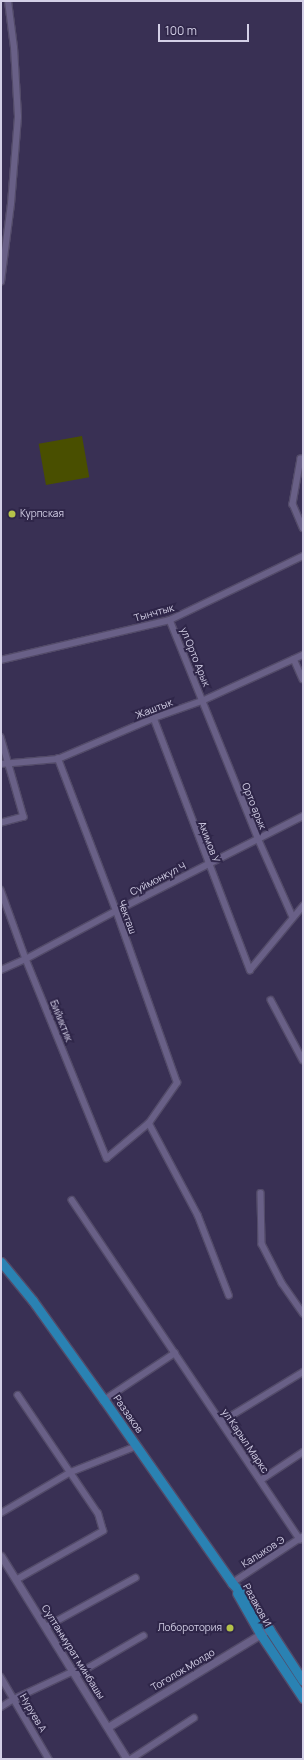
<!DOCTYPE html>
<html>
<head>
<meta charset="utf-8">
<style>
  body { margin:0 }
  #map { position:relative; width:304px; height:1760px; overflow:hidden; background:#393054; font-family:Manrope,sans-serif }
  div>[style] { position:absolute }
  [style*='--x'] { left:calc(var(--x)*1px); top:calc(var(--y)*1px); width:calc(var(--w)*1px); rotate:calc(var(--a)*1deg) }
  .green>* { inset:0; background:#494f00; transform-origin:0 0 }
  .roads { filter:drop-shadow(1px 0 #534b69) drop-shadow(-1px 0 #534b69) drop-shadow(0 1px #534b69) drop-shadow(0 -1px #534b69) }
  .minor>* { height:5.5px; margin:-2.75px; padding:0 2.75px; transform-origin:2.75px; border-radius:2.75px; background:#696087 }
  .tertiary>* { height:7px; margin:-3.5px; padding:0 3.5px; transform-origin:3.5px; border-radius:3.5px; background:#696087 }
  .primary>* { height:9px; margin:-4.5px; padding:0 4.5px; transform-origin:4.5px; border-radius:4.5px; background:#2a82b3 }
  .dots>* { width:11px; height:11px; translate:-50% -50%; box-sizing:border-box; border:2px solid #2f2649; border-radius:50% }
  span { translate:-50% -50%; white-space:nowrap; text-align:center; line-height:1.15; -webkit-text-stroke:4px #2f2649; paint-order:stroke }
  .poi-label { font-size:10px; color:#d4d0e7 }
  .left { translate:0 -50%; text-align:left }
  .right { translate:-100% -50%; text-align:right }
  .street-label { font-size:10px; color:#d4d0e7 }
  .frame { position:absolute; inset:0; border:2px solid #d4d0e7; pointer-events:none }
  .scale { position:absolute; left:158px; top:24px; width:91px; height:18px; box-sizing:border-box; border:2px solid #d4d0e7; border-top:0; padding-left:5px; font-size:12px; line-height:14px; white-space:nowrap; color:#d4d0e7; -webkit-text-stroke:3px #2f2649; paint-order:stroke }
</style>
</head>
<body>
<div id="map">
  <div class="green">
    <div style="left:82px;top:436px;width:42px;height:44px;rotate:80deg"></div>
  </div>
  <div class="roads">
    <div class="minor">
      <div style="--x:1;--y:282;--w:79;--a:-82.7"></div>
      <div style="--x:11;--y:204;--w:87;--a:-85.4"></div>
      <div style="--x:18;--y:117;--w:69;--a:-93.3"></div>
      <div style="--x:14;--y:48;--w:47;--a:-97.3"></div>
      <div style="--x:303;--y:459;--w:2;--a:180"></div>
      <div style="--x:301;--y:459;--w:46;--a:100.1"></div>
      <div style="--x:293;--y:504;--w:26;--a:67"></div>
      <div style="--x:170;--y:620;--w:235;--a:68"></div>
      <div style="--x:258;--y:838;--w:86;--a:66.1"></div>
      <div style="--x:294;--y:659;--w:22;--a:66"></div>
      <div style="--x:1;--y:660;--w:174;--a:-13.3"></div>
      <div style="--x:170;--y:620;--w:148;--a:-25.7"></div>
      <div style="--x:154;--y:718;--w:270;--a:69.1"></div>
      <div style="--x:250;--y:970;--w:83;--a:-50.4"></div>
      <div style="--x:1;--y:737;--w:83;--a:74"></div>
      <div style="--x:24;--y:817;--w:24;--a:165"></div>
      <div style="--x:1;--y:764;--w:57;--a:-5"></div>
      <div style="--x:58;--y:759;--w:104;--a:-23.1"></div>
      <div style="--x:154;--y:718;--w:51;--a:-19.5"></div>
      <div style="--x:202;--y:701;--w:111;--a:-24.5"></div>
      <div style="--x:1;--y:890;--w:73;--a:70.1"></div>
      <div style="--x:26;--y:959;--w:215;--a:67.9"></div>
      <div style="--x:107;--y:1158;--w:55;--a:-39.8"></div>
      <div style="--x:149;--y:1123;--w:49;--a:-55"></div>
      <div style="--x:177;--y:1083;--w:182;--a:-109.5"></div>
      <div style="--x:116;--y:911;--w:163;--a:-110.9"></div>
      <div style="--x:1;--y:970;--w:27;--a:-24"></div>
      <div style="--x:26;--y:959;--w:102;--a:-28.1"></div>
      <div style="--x:116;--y:911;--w:210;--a:-26.9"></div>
      <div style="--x:271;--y:1000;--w:68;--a:61.9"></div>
      <div style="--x:149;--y:1123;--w:104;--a:62"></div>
      <div style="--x:198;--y:1215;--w:86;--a:68.8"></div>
      <div style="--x:261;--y:1193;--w:51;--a:88.9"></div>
      <div style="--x:262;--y:1244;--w:44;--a:62.9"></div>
      <div style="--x:282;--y:1283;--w:37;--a:55"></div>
      <div style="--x:72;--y:1200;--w:409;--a:56.1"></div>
      <div style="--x:104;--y:1400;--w:85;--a:-33.5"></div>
      <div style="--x:221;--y:1422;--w:96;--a:-31.4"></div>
      <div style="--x:261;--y:1480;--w:50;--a:-33.7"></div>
      <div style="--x:1;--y:1513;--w:81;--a:-30.4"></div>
      <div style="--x:71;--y:1472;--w:71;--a:-21.5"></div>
      <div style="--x:16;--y:1580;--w:100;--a:-29.4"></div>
      <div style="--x:103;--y:1531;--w:18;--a:-106"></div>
      <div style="--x:98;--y:1514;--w:143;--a:-124.1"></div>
      <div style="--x:232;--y:1583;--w:84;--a:-33.3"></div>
      <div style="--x:46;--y:1627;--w:102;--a:-28.8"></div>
      <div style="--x:76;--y:1675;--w:78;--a:-30.2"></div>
      <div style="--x:1;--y:1677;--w:95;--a:59.7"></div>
      <div style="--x:1;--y:1707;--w:15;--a:-32"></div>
      <div style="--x:14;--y:1699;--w:66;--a:-25"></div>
      <div style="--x:131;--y:1759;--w:75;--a:-33.1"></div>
    </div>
    <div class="tertiary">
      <div style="--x:1;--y:1556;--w:239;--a:58.2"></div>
      <div style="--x:108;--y:1727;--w:188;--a:-31.3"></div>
    </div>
    <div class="primary">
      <div style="--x:1;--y:1262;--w:50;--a:50.6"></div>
      <div style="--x:33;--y:1301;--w:122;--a:54.4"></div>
      <div style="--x:104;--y:1400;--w:223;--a:55"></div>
      <div style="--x:232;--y:1583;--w:25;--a:48"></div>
      <div style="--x:249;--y:1602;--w:34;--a:53"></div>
      <div style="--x:269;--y:1629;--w:62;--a:56.8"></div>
      <div style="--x:237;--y:1593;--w:48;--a:60.3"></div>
      <div style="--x:261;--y:1635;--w:76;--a:56.3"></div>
    </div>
  </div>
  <div class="dots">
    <div style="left:12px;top:514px;background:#b5c249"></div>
    <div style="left:230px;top:1628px;background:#b5c249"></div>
  </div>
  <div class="poi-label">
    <span class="left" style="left:20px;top:514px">Курпская</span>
    <span class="right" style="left:222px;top:1628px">Лоборотория</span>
  </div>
  <div class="street-label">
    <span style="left:154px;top:613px;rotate:-16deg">Тынчтык</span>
    <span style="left:195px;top:657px;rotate:68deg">ул Орто Арык</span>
    <span style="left:154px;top:709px;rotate:-21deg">Жаштык</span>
    <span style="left:254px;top:806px;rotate:68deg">Орто арык</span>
    <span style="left:209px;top:842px;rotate:69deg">Акимов У</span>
    <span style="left:158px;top:879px;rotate:-27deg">Суймонкул Ч</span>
    <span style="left:127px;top:917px;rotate:70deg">Чекташ</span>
    <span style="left:61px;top:1021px;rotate:68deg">Бийиктик</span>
    <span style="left:128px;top:1414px;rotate:55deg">Раззаков</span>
    <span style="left:245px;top:1441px;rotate:56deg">ул Карыл Маркс</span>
    <span style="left:263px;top:1552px;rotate:-33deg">Калыков Э</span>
    <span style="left:257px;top:1605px;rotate:61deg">Разаков И</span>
    <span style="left:73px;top:1652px;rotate:58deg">Султанмурат минбашы</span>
    <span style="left:183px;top:1670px;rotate:-31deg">Тоголок Молдо</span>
    <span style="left:33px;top:1713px;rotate:60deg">Нуруев А</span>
  </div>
  <div class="frame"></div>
  <div class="scale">100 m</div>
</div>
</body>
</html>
